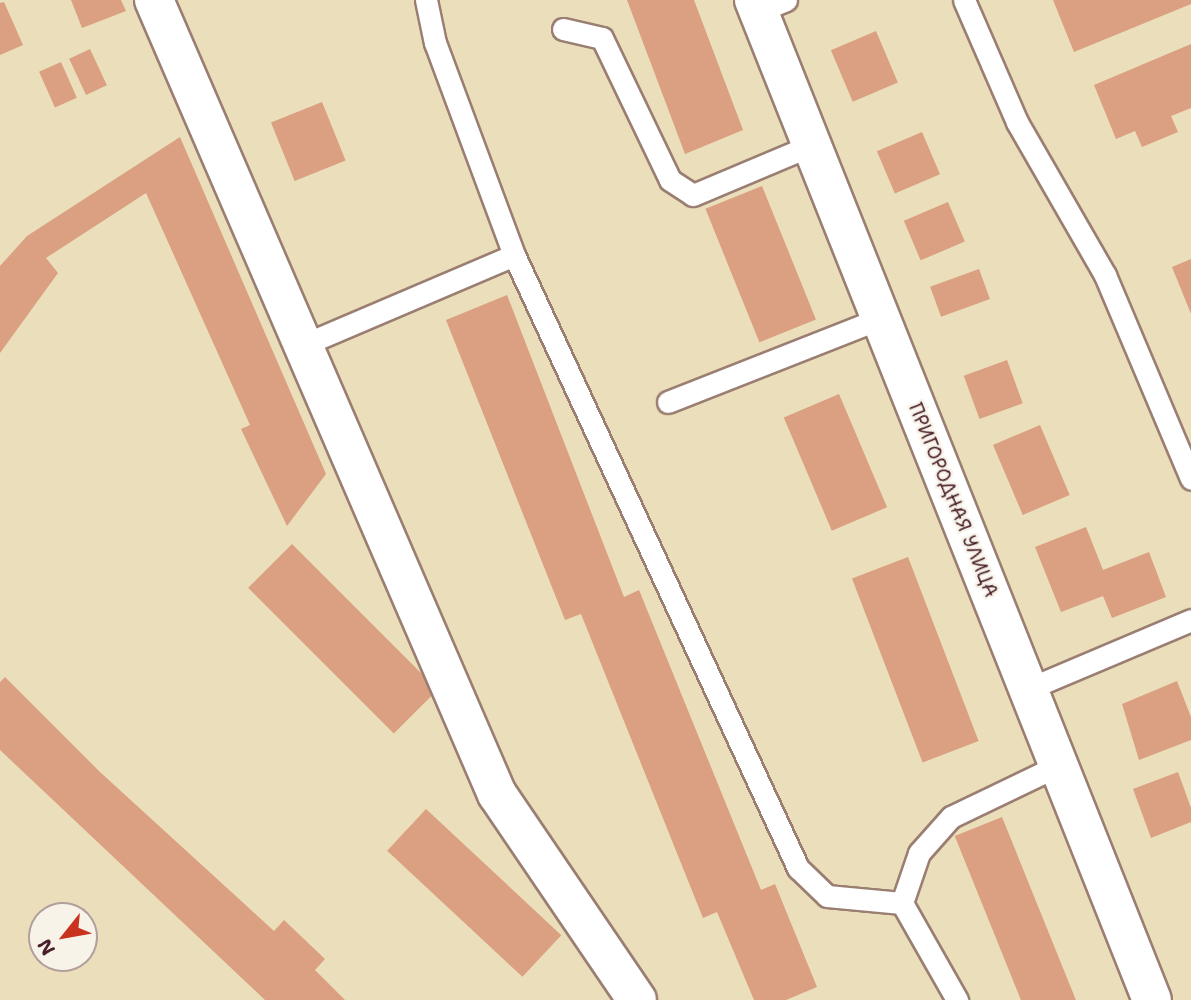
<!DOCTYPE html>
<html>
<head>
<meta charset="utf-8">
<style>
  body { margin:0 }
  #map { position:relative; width:1191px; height:1000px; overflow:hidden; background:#ebdeba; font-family:"Shantell Sans",sans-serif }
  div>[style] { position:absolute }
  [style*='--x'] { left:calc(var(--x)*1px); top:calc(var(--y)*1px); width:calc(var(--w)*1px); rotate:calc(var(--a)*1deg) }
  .building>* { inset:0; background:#daa081; transform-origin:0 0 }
  .roads { filter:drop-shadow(2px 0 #9a7e72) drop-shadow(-2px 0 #9a7e72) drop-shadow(0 2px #9a7e72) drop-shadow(0 -2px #9a7e72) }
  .lane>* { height:21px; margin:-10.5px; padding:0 10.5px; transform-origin:10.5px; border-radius:10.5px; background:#fff }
  .street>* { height:38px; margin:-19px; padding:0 19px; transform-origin:19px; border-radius:19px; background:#fff }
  span { translate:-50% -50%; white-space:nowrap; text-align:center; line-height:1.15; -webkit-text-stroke:5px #f7f3e8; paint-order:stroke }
  .street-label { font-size:19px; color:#4a1f2b }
  .north { position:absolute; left:28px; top:902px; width:70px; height:70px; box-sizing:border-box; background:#f7f3e8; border:2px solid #b29e9c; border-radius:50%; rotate:239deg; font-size:19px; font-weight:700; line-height:28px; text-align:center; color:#4a1f2b }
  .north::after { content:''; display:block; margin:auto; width:24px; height:32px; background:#c8321e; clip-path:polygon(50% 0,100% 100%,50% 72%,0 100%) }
</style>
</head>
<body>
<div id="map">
  <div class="building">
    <div style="clip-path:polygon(71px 0,121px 0,126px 11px,82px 28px)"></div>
    <div style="clip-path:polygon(627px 0,694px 0,743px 130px,685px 154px)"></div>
    <div style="clip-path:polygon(1053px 0,1191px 0,1191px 4px,1074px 52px)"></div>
    <div style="clip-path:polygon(4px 2px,23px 45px,0 55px,0 3px)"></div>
    <div style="left:876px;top:31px;width:56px;height:49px;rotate:67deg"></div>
    <div style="clip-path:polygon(1191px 44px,1191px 108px,1171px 116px,1178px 132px,1142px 147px,1135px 131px,1116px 139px,1094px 85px)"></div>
    <div style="left:90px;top:49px;width:40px;height:23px;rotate:65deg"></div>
    <div style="left:61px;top:62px;width:39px;height:24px;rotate:66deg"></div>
    <div style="left:322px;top:102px;width:63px;height:55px;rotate:68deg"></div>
    <div style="left:922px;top:132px;width:46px;height:49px;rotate:67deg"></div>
    <div style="clip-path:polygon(180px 137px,326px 474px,287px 526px,241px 429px,250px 425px,146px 193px,46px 258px,58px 273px,0 353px,0 266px,27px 236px)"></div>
    <div style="left:762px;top:186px;width:144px;height:61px;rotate:68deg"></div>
    <div style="left:948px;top:202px;width:43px;height:48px;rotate:67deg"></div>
    <div style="clip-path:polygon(1191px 259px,1191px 314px,1172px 267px)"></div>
    <div style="left:979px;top:269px;width:32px;height:52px;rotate:70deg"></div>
    <div style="clip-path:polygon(507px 295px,624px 597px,639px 590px,761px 890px,775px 884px,817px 987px,786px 1000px,754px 1000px,717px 912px,703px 918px,581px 614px,565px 620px,446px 320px)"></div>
    <div style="left:1007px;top:360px;width:46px;height:46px;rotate:70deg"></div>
    <div style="left:839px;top:394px;width:123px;height:60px;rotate:67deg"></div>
    <div style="left:1040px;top:425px;width:76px;height:51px;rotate:67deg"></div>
    <div style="clip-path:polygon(1086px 527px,1103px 570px,1149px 552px,1166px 597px,1112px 618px,1103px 596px,1061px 612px,1035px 547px)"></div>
    <div style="left:292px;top:544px;width:206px;height:62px;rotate:45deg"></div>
    <div style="left:908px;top:557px;width:197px;height:60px;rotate:69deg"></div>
    <div style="clip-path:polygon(5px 677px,100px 772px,274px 931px,284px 920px,325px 959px,315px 970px,345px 1000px,265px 1000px,0 750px,0 682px)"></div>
    <div style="clip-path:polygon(1177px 681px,1191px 717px,1191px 740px,1139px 760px,1122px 704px)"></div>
    <div style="clip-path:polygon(1178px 772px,1191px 808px,1191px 822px,1151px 838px,1133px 789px)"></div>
    <div style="left:426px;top:809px;width:185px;height:57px;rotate:43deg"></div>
    <div style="left:1002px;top:817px;width:197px;height:51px;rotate:68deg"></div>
  </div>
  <div class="roads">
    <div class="lane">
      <div style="--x:964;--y:0;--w:133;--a:66.5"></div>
      <div style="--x:1017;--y:122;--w:177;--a:60.1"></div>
      <div style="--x:1105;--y:275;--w:221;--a:67.1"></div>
      <div style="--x:759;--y:11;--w:29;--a:-22"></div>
      <div style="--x:563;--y:29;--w:40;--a:13"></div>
      <div style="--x:602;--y:38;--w:157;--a:64.4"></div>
      <div style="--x:670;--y:180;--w:27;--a:33"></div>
      <div style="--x:693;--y:195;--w:129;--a:-22.8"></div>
      <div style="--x:514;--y:255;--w:676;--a:65.14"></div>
      <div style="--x:798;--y:868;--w:40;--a:44"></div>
      <div style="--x:827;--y:896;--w:75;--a:5.3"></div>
      <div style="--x:902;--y:903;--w:112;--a:60.4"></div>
      <div style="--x:303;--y:345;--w:229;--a:-23.1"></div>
      <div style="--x:514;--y:255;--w:226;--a:-110.4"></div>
      <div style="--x:435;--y:43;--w:44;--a:-101.8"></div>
      <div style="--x:668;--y:402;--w:229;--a:-21.5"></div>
      <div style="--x:1028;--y:689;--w:177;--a:-22.9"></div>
      <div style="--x:902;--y:903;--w:53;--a:-71.2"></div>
      <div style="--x:919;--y:853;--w:48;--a:-48.4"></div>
      <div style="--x:951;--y:817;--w:120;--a:-25.7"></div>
    </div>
    <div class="street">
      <div style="--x:154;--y:0;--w:865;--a:66.64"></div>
      <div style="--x:497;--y:794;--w:249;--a:55.8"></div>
      <div style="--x:754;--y:0;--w:1076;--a:68.3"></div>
    </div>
  </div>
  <div class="street-label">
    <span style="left:953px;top:500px;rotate:68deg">ПРИГОРОДНАЯ УЛИЦА</span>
  </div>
  <div class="north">N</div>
</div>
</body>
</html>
